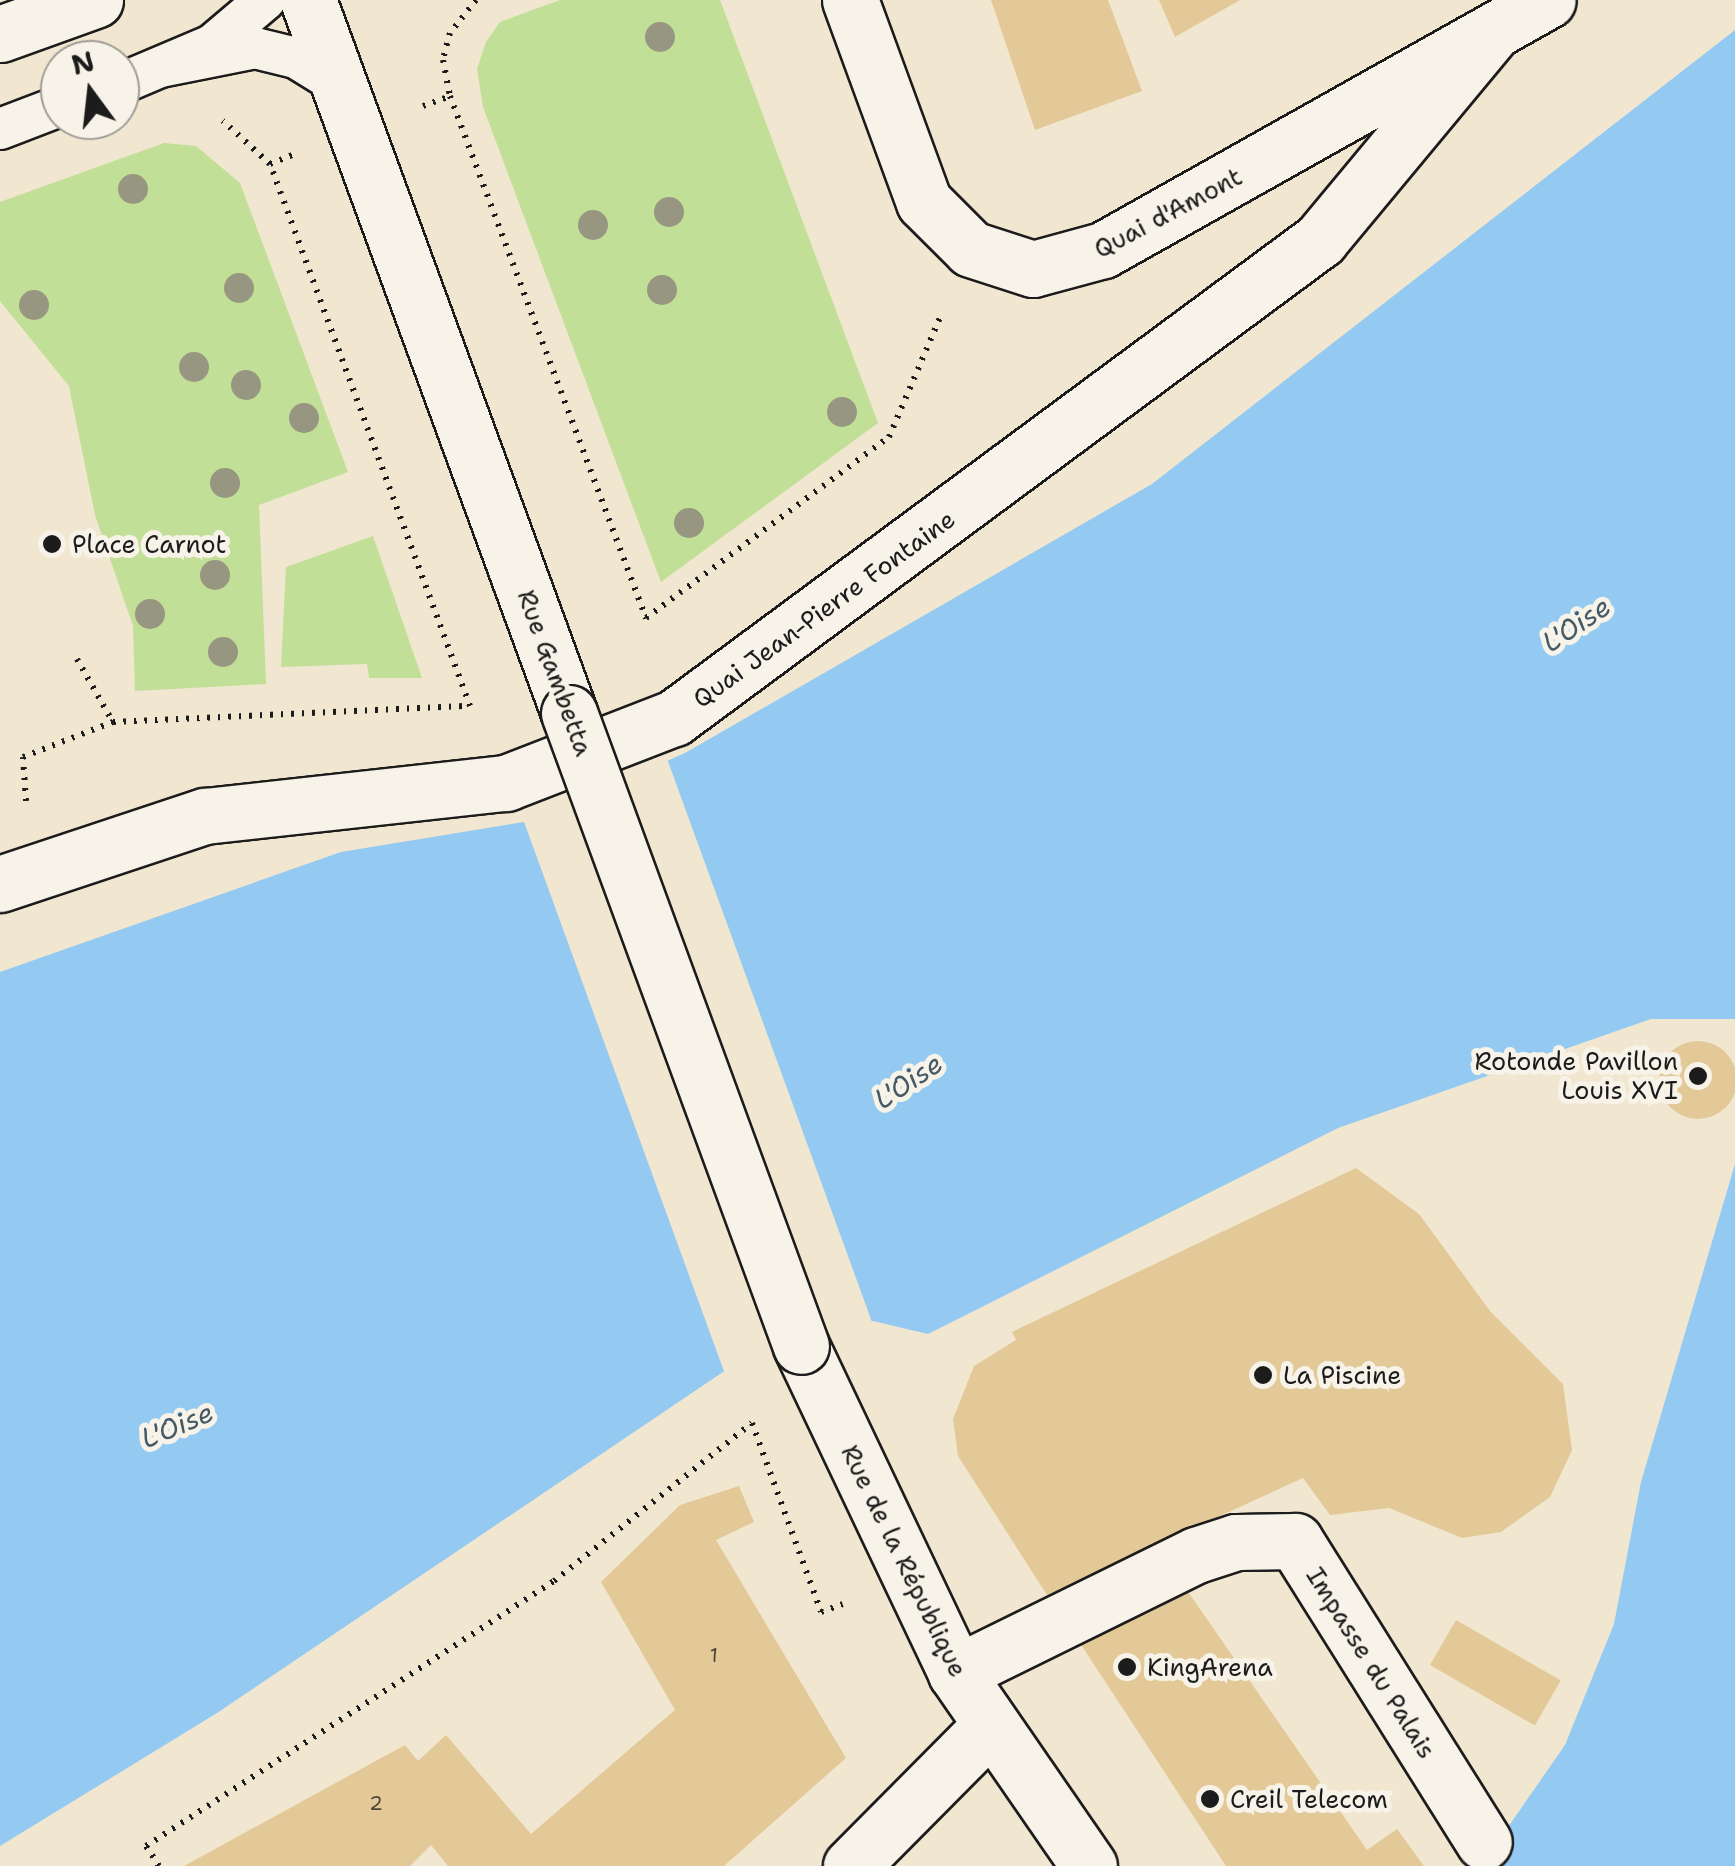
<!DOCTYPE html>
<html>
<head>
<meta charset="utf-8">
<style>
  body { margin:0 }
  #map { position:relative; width:1735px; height:1866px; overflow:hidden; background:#f1e6d0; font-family:"Shantell Sans",sans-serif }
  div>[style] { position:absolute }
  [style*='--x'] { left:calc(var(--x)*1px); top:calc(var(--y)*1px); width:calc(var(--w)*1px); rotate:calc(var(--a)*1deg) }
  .green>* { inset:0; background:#c2df97 }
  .water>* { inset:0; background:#94caf2 }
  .pier>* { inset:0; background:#f1e6d0; transform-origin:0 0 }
  .building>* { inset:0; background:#e3c998; transform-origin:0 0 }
  .round { border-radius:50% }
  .path>* { height:6px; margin-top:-3px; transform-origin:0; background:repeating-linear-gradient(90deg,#1c1c1c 0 2.5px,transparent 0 10.5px) }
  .roads { filter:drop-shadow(2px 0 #1c1c1c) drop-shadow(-2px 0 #1c1c1c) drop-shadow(0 2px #1c1c1c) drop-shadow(0 -2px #1c1c1c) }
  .lane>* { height:40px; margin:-20px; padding:0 20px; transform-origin:20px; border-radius:20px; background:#f7f3e8 }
  .street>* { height:55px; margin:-27.5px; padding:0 27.5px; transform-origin:27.5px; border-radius:27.5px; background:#f7f3e8 }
  .secondary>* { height:55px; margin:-27.5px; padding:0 27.5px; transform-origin:27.5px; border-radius:27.5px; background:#f7f3e8 }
  .bridges { filter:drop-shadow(2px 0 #1c1c1c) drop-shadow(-2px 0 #1c1c1c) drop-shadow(0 2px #1c1c1c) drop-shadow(0 -2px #1c1c1c) }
  .secondary-bridge>* { height:55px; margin:-27.5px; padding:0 27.5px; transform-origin:27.5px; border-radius:27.5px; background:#f7f3e8 }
  .trees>* { width:30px; height:30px; margin:-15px; border-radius:50%; background:#979781 }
  .dots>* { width:28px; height:28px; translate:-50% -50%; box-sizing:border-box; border:5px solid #f7f3e8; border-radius:50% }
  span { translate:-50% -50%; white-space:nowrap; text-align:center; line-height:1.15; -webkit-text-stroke:10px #f7f3e8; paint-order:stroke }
  .number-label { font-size:20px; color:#4e473b }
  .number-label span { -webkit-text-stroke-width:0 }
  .street-label { font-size:25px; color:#1c1c1c }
  .poi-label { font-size:25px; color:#1c1c1c }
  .left { translate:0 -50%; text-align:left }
  .right { translate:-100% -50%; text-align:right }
  .water-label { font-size:28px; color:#465967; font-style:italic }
  .north { position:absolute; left:40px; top:40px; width:100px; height:100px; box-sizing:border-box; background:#f7f3e8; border:2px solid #9f9d96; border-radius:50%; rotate:345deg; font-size:28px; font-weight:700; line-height:40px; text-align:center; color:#1c1c1c }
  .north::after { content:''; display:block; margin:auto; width:35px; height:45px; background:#1c1c1c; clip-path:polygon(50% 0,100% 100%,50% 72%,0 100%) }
</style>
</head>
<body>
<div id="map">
  <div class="green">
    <div style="clip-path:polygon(560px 0,720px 0,878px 423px,661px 582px,483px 107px,477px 69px,486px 42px,500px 22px)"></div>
    <div style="clip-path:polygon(164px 143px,196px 146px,240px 183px,348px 472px,259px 505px,266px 684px,135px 691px,133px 626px,95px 515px,69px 386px,0 301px,0 202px)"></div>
    <div style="clip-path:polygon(373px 536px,422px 678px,369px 678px,367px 664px,281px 667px,286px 567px)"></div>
  </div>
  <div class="water">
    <div style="clip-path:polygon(1735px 30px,1735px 1019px,1651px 1019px,1338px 1128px,928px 1334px,873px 1321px,723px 1372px,217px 1713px,0 1846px,0 972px,341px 852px,530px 821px,685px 753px,1152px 484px)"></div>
    <div style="clip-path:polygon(1735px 1164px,1735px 1866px,1481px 1866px,1565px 1745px,1614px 1624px,1641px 1482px)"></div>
  </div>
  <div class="pier">
    <div style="left:666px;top:756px;width:602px;height:156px;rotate:70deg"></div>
  </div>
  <div class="building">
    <div style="clip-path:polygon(991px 0,1108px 0,1142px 91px,1035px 130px)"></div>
    <div style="clip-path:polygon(1159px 0,1240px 0,1175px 37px)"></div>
    <div class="round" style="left:1659px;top:1041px;width:78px;height:78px"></div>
    <div style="clip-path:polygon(1356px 1168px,1419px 1214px,1490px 1311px,1563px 1384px,1572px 1450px,1550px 1497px,1501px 1532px,1462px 1538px,1389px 1508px,1330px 1515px,1303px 1478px,1047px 1595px,958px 1456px,953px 1419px,974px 1366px,1016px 1340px,1012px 1332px)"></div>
    <div style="clip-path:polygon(739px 1486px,754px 1522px,716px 1540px,846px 1758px,724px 1866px,448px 1866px,431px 1845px,410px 1866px,184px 1866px,405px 1745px,418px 1761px,446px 1735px,531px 1834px,675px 1710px,601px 1582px,680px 1505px)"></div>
    <div style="clip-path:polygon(1182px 1583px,1367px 1850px,1397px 1829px,1424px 1866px,1226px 1866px,1074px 1634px)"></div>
    <div style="left:1456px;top:1620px;width:121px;height:52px;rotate:30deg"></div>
  </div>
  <div class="path">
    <div style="--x:476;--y:0;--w:42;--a:128.2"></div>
    <div style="--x:450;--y:33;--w:28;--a:105"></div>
    <div style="--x:443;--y:60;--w:37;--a:79"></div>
    <div style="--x:450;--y:96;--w:558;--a:69.42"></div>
    <div style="--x:646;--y:618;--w:303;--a:-36.7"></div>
    <div style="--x:889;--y:437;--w:135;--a:-66.9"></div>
    <div style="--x:423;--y:106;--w:29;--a:-20"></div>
    <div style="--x:270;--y:164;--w:24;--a:-22"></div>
    <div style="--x:77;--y:659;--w:73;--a:60.3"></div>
    <div style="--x:26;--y:801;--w:44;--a:-93.9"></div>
    <div style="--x:23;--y:757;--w:97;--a:-21.3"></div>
    <div style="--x:113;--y:722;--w:357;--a:-2.6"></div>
    <div style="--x:470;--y:706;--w:578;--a:-110.25"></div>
    <div style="--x:270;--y:164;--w:64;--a:-137.5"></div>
    <div style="--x:159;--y:1866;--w:24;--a:-123"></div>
    <div style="--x:146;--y:1846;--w:487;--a:-33"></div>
    <div style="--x:554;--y:1581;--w:253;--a:-38.6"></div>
    <div style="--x:752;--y:1423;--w:201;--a:69.9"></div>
    <div style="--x:821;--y:1612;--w:23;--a:-20"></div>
  </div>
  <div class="roads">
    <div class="lane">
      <div style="--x:161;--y:67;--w:96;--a:-11.4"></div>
      <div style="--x:255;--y:48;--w:42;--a:13.7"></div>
      <div style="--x:296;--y:58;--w:49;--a:31.8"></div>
      <div style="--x:120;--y:84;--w:100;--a:-23"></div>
      <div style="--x:212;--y:45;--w:70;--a:-40.3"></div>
      <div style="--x:0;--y:129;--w:64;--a:-21"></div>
    </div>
    <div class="street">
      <div style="--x:850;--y:0;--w:215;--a:69.9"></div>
      <div style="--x:924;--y:202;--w:66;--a:45"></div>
      <div style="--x:971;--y:249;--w:65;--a:17.9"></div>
      <div style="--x:1033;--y:269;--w:73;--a:-15.2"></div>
      <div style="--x:1103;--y:250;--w:510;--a:-29.33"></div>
      <div style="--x:0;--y:884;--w:216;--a:-18.4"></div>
      <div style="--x:205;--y:816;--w:303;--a:-6.3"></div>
      <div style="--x:506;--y:783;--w:180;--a:-21.2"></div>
      <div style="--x:674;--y:718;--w:804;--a:-36.5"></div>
      <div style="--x:1320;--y:240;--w:266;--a:-50.3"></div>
      <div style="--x:956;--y:1673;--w:267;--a:-26.2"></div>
      <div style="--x:1196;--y:1555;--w:42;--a:-18"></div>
      <div style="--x:1236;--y:1542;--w:59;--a:-1"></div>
      <div style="--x:1295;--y:1541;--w:355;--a:57.9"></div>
      <div style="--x:851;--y:1866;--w:196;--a:-45.2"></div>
    </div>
    <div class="secondary">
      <div style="--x:308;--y:0;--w:759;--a:69.89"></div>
      <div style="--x:0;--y:34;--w:101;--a:-19.7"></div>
      <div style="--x:801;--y:1346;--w:362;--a:64.6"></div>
      <div style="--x:956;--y:1673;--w:234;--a:55.4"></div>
    </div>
  </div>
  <div class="bridges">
    <div class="secondary-bridge">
      <div style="--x:569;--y:713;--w:674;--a:69.87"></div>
    </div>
  </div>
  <div class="trees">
    <div style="left:660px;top:37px"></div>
    <div style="left:133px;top:189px"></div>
    <div style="left:669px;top:212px"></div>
    <div style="left:593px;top:225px"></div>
    <div style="left:239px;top:288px"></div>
    <div style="left:662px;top:290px"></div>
    <div style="left:34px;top:305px"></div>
    <div style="left:194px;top:367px"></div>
    <div style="left:246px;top:385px"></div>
    <div style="left:842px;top:412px"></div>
    <div style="left:304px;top:418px"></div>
    <div style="left:225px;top:483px"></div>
    <div style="left:689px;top:523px"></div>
    <div style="left:215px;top:575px"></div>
    <div style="left:150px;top:614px"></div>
    <div style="left:223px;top:652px"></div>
  </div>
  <div class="dots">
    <div style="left:52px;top:544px;background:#1c1c1c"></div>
    <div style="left:1698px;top:1076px;background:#1c1c1c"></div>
    <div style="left:1263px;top:1375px;background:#1c1c1c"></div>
    <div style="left:1127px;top:1667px;background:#1c1c1c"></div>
    <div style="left:1210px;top:1799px;background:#1c1c1c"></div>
  </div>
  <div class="number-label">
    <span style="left:714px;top:1655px">1</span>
    <span style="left:376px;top:1803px">2</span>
  </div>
  <div class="street-label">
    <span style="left:1168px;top:213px;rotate:-28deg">Quai d'Amont</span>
    <span style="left:824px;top:609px;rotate:-36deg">Quai Jean-Pierre Fontaine</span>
    <span style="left:555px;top:673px;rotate:70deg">Rue Gambetta</span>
    <span style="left:904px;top:1561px;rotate:64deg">Rue de la République</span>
    <span style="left:1371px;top:1663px;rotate:58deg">Impasse du Palais</span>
  </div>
  <div class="poi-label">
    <span class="left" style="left:72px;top:544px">Place Carnot</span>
    <span class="right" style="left:1678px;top:1076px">Rotonde Pavillon<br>Louis XVI</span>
    <span class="left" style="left:1283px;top:1375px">La Piscine</span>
    <span class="left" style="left:1147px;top:1667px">KingArena</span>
    <span class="left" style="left:1230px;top:1799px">Creil Telecom</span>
  </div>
  <div class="water-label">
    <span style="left:1576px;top:624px;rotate:-34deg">L'Oise</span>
    <span style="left:908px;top:1081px;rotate:-34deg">L'Oise</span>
    <span style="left:177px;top:1425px;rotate:-23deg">L'Oise</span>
  </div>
  <div class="north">N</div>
</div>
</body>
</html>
